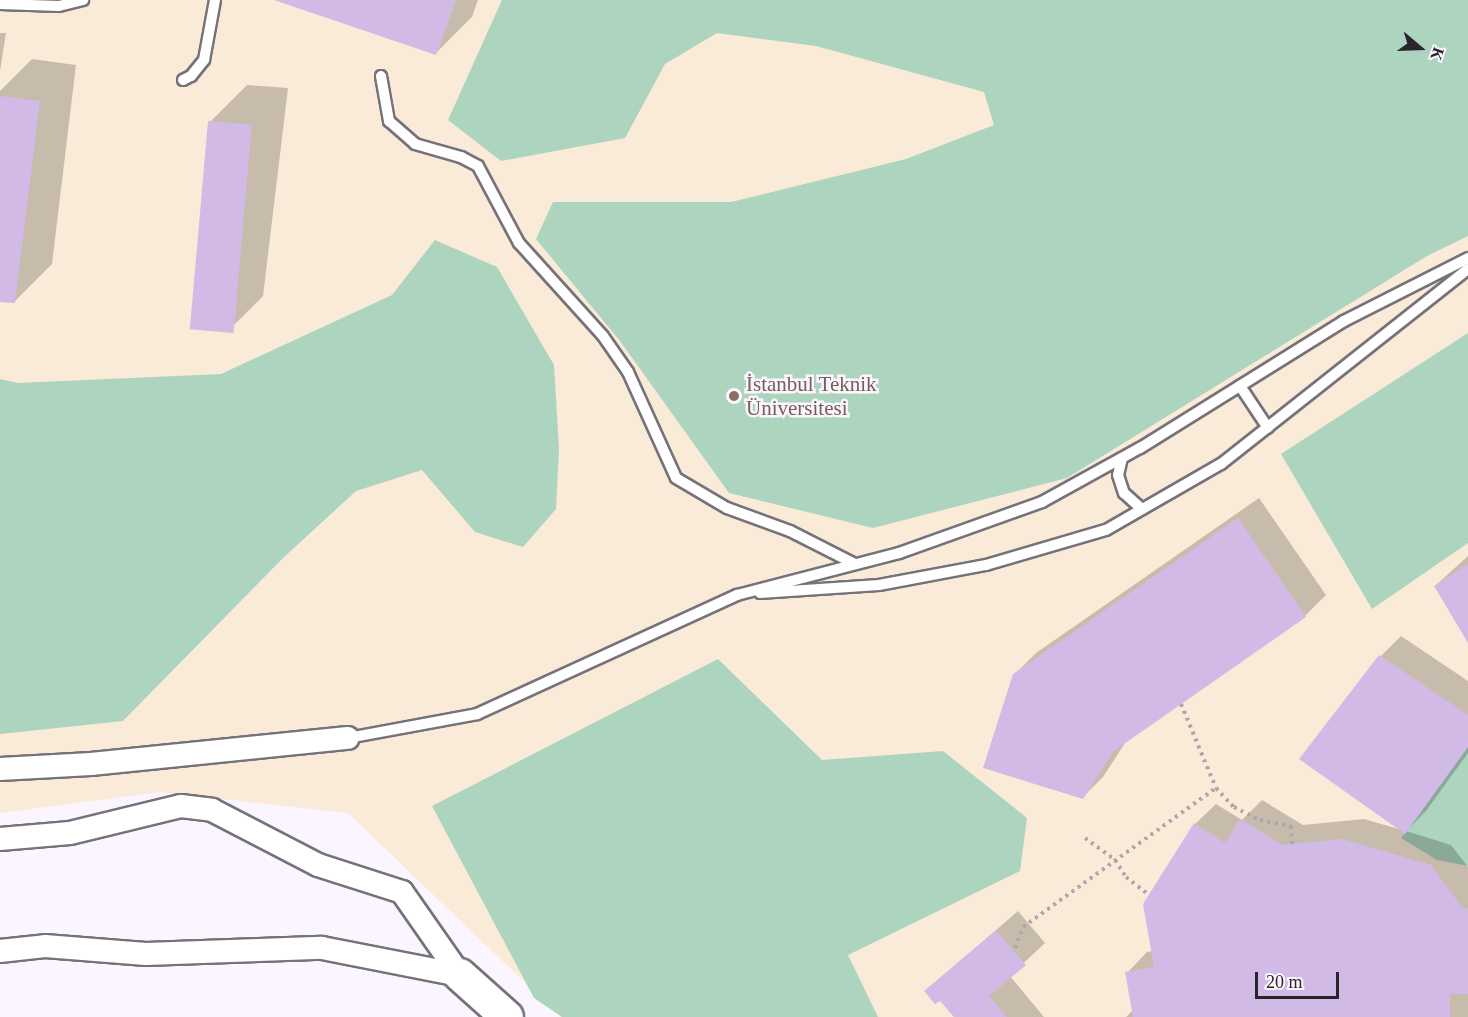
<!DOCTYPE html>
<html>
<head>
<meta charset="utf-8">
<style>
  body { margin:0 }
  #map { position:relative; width:1468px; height:1017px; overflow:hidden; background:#faf5ff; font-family:"Times New Roman",serif }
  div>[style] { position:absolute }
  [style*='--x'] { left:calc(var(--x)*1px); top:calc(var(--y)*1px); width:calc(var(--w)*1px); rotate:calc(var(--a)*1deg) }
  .education>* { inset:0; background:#f9ebd8 }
  .green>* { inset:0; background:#add4be }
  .shadow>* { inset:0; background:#0003 }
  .building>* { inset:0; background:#d2bae6; transform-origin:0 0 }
  .path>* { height:4px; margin-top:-2px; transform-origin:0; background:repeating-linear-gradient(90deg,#aba7af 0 3px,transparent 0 7.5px) }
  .roads { filter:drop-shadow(2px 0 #76727a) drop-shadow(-2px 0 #76727a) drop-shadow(0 2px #76727a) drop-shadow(0 -2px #76727a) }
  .lane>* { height:10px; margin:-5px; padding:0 5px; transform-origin:5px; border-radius:5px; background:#fff }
  .street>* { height:22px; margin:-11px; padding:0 11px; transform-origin:11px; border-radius:11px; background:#fff }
  .secondary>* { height:32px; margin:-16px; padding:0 16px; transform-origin:16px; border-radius:16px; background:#fff }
  .dots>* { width:16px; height:16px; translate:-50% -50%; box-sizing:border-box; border:3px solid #faf5ff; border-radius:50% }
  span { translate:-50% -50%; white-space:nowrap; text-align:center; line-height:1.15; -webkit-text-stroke:5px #faf5ff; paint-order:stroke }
  .education-label { font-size:21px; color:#785e54 }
  .left { translate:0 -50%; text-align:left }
  .north { position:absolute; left:1390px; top:18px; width:60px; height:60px; -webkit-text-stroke:4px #faf5ff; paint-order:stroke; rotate:109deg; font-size:16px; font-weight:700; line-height:24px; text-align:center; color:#28262a }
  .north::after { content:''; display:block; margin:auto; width:21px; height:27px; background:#28262a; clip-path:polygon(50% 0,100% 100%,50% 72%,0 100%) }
  .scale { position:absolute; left:1255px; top:972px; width:84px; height:27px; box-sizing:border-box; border:3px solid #28262a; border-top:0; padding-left:8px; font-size:18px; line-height:21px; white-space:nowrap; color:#28262a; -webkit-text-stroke:4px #faf5ff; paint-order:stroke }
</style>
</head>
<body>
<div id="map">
  <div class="education">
    <div style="clip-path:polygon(0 0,1468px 0,1468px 1017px,561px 1017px,348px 813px,160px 792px,0 813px)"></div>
  </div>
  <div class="green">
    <div style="clip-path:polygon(502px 0,1468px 0,1468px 236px,1427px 256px,1067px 478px,873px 528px,729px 493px,620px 341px,536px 239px,553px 202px,731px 202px,906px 159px,994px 125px,984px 92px,816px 46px,717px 33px,665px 64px,625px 138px,501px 161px,448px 120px)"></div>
    <div style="clip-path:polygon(435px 240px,497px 267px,554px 365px,559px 449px,556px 509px,523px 547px,475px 532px,422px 470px,356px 491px,283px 558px,123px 721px,0 734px,0 379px,18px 383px,221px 374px,392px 295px)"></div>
    <div style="clip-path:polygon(1468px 333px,1468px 543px,1372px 609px,1281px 454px)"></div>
    <div style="clip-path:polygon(718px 659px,822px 760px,943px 751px,1027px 818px,1020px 871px,848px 955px,878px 1017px,562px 1017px,534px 998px,432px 806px)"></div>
    <div style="clip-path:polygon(1468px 745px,1468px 866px,1437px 860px,1401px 838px)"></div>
  </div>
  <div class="shadow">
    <div style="clip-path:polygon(277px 0,478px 0,472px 17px,435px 54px)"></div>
    <div style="clip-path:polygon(0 33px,6px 33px,0 71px)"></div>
    <div style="clip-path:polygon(32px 59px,76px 65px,52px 264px,15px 301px,0 300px,0 91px)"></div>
    <div style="clip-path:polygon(247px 85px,288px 88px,263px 296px,226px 333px,210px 122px)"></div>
    <div style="clip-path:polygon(1259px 498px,1326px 595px,1305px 616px,1127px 740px,1103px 777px,1082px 798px,1015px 674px,1036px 653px)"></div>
    <div style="clip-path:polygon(1468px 556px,1468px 640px,1435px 586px)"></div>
    <div style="clip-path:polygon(1401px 636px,1468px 681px,1468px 753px,1426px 811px,1406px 831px,1451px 845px,1468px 867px,1468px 1017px,1126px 1017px,1133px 1010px,1127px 973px,1147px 952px,1153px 951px,1195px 824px,1216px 804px,1242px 820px,1262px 800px,1303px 825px,1364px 819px,1402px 830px,1381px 656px)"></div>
    <div style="clip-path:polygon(1018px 911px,1045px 943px,1010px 976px,1044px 1017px,956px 1017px,940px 998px,926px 991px)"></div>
  </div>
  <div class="building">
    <div style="clip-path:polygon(274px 0,456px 0,436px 55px)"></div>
    <div style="clip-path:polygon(0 96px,40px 101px,15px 303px,0 302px)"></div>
    <div style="left:208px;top:121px;width:44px;height:209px;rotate:5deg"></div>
    <div style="clip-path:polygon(1238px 518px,1306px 617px,1114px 751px,1083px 799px,983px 768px,1013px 674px)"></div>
    <div style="clip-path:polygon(1468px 564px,1468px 643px,1434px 586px)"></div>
    <div style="clip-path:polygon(1379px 655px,1468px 715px,1468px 747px,1405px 834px,1299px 759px)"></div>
    <div style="clip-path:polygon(1240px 819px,1282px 845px,1342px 839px,1431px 865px,1461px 906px,1468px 909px,1468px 994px,1450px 994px,1450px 1017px,1133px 1017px,1125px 972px,1154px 967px,1143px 904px,1194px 823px,1225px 843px)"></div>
    <div style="clip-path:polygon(996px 930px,1026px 965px,989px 996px,1007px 1017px,954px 1017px,940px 1001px,935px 1004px,924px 991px)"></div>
  </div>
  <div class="path">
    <div style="--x:1181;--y:704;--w:91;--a:67.4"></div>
    <div style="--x:1216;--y:788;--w:26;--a:47"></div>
    <div style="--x:1234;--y:807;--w:29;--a:27"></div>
    <div style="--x:1260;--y:820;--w:32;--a:11"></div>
    <div style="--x:1291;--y:826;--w:18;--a:87"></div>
    <div style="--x:1085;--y:838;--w:37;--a:36"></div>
    <div style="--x:1115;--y:860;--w:20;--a:57"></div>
    <div style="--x:1126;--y:877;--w:29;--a:38"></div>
    <div style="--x:1015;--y:948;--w:22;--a:-69"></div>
    <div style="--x:1023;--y:927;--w:238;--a:-35.8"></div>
  </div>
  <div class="roads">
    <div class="lane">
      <div style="--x:0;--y:4;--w:59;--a:1.9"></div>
      <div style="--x:59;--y:6;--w:25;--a:-14"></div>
      <div style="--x:381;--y:76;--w:46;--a:79.9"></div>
      <div style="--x:389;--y:121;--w:35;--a:41"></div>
      <div style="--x:415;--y:144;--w:48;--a:15.8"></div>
      <div style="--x:461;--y:157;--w:19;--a:28"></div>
      <div style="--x:478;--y:166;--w:87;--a:62"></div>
      <div style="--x:519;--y:243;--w:125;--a:47.9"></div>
      <div style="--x:603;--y:336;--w:44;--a:55.2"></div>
      <div style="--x:628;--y:372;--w:116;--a:65.6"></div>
      <div style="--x:676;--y:478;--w:59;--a:30.5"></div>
      <div style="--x:727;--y:508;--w:67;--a:20.1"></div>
      <div style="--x:790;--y:531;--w:71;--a:26.9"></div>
      <div style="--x:183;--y:80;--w:9;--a:-27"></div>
      <div style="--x:191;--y:76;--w:21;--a:-51"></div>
      <div style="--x:204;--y:60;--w:61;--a:-79.6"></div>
      <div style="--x:1240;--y:386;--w:50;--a:56.3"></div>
      <div style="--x:1122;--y:458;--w:17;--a:103"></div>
      <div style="--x:1118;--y:475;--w:19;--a:72"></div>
      <div style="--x:1124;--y:493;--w:24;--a:42"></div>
      <div style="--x:760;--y:593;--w:119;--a:-3.8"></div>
      <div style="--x:879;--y:585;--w:109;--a:-10.6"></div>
      <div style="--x:986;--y:565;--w:125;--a:-16.3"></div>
      <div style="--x:1106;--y:530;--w:133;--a:-29.9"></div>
      <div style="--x:1221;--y:464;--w:315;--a:-38.3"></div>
      <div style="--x:348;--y:738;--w:131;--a:-10.5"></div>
      <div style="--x:477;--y:714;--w:286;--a:-24.6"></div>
      <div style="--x:737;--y:595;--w:167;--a:-14.5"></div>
      <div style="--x:899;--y:553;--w:152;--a:-19.6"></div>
      <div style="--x:1042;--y:502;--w:112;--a:-28.9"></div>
      <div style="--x:1140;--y:448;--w:240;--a:-31.9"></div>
      <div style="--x:1344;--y:321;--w:139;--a:-26.9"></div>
    </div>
    <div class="street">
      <div style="--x:0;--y:769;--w:91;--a:-3.1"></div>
      <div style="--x:91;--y:764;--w:258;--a:-5.8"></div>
      <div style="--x:0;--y:839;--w:70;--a:-4.9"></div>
      <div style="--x:70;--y:833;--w:114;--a:-13.7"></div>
      <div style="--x:181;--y:806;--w:31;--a:7"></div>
      <div style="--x:212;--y:810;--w:119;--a:27.4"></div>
      <div style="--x:318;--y:865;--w:88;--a:17.8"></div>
      <div style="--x:402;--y:892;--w:101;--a:55.1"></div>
      <div style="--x:0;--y:951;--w:45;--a:-6.3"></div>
      <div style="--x:45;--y:946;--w:101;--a:4.5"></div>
      <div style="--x:146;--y:954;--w:176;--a:-2"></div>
      <div style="--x:322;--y:948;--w:141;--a:11.1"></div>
    </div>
    <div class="secondary">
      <div style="--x:460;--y:975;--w:63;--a:41.8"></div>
    </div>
  </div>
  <div class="dots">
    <div style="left:734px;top:396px;background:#8d6e63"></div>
  </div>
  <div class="education-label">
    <span class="left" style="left:746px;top:396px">İstanbul Teknik<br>Üniversitesi</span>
  </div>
  <div class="north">K</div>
  <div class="scale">20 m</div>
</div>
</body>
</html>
